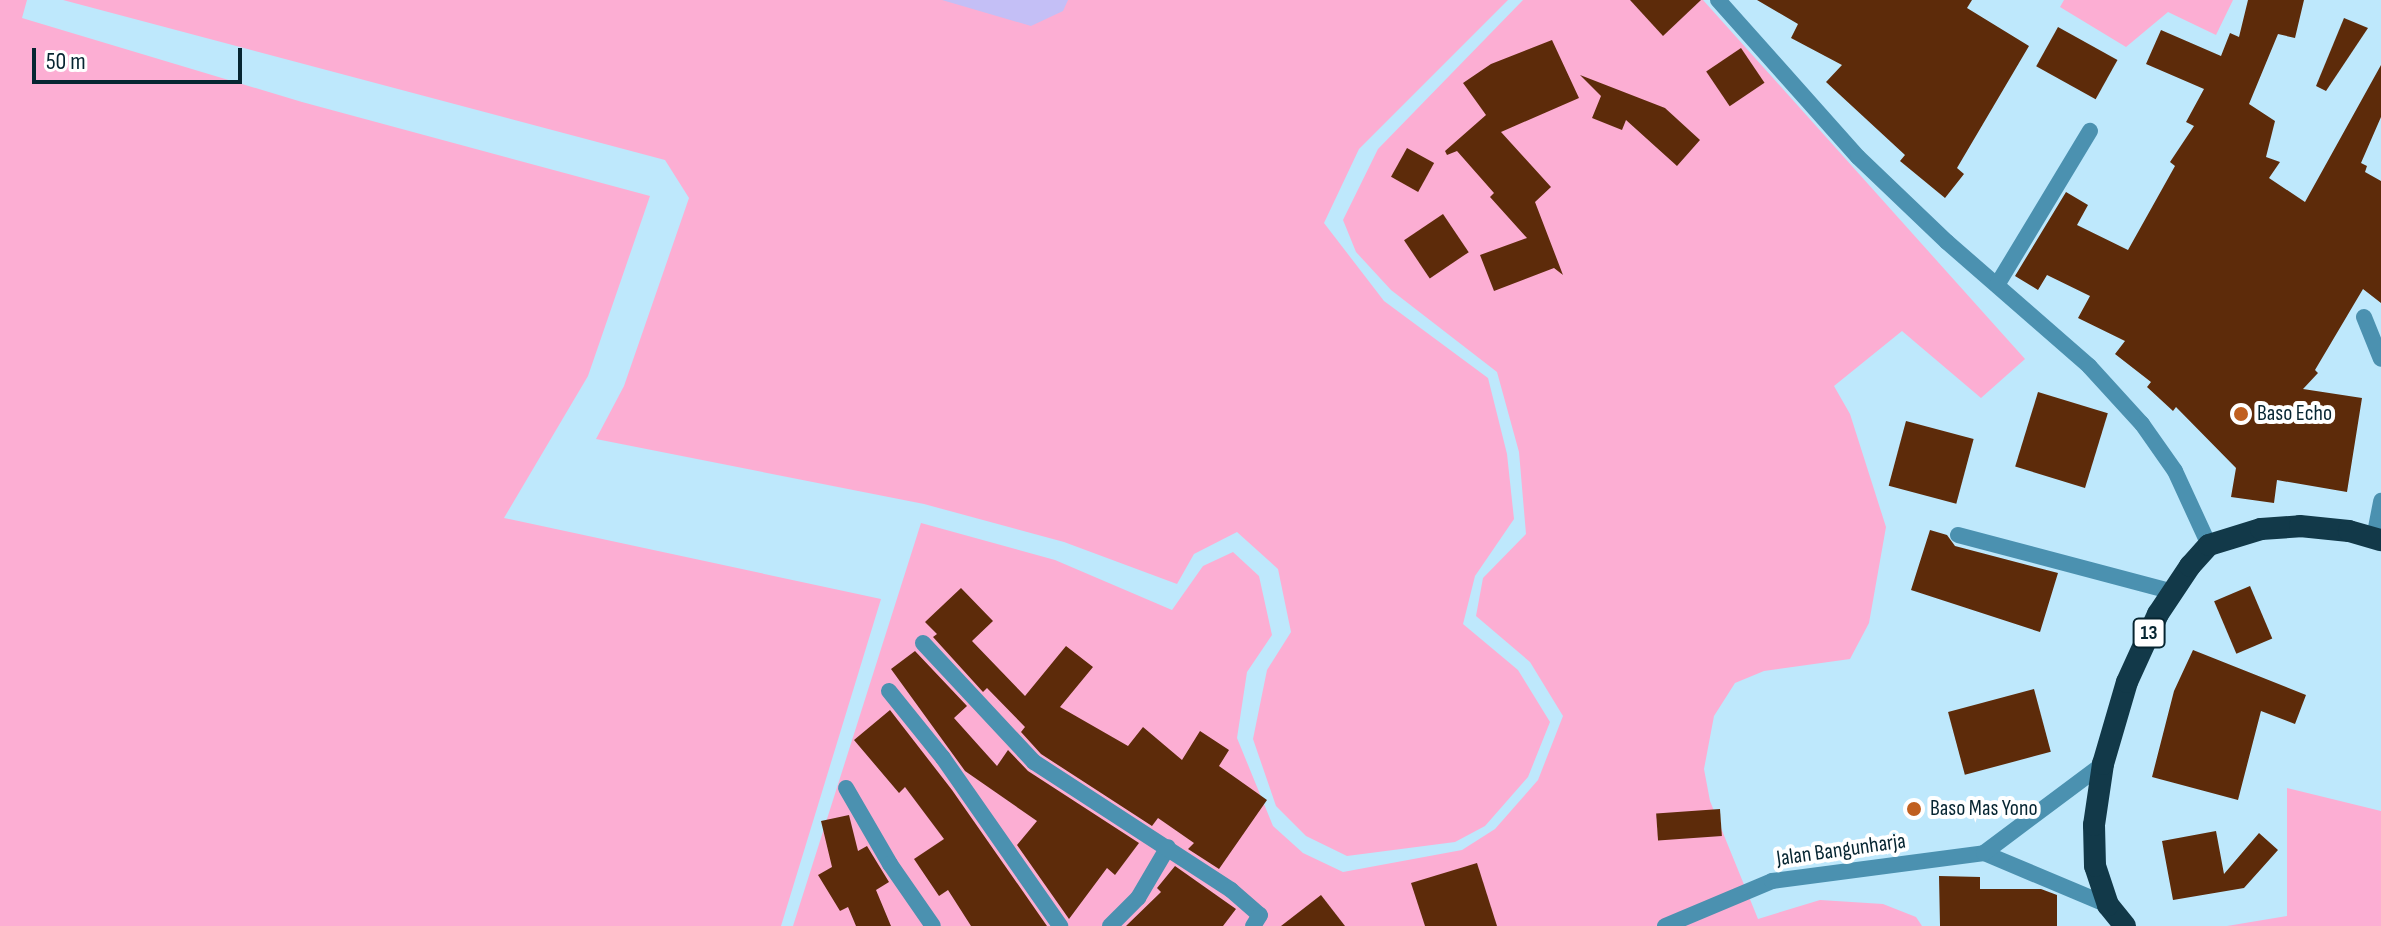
<!DOCTYPE html>
<html>
<head>
<meta charset="utf-8">
<style>
  body { margin:0 }
  #map { position:relative; width:2381px; height:926px; overflow:hidden; background:#bee8fc; font-family:"Sofia Sans Condensed",sans-serif }
  div>[style] { position:absolute }
  [style*='--x'] { left:calc(var(--x)*1px); top:calc(var(--y)*1px); width:calc(var(--w)*1px); rotate:calc(var(--a)*1deg) }
  .green>* { inset:0; background:#fcaed3 }
  .water>* { inset:0; background:#c4bff6 }
  .building>* { inset:0; background:#5d2b0a; transform-origin:0 0 }
  .pedestrian>* { height:16px; margin:-8px; padding:0 8px; transform-origin:8px; border-radius:8px; background:#4b91b0 }
  .minor>* { height:16px; margin:-8px; padding:0 8px; transform-origin:8px; border-radius:8px; background:#4b91b0 }
  .trunk>* { height:22px; margin:-11px; padding:0 11px; transform-origin:11px; border-radius:11px; background:#123949 }
  .dots>* { width:22px; height:22px; translate:-50% -50%; box-sizing:border-box; border:4px solid #fff; border-radius:50% }
  span { translate:-50% -50%; white-space:nowrap; text-align:center; line-height:1.15; -webkit-text-stroke:8px #fff; paint-order:stroke }
  .shield-label span { padding:2px 6px; background:#fff; border:2px solid; border-radius:6px; -webkit-text-stroke-width:0 }
  .shield-label { font-size:20px; color:#062531; font-weight:700 }
  .poi-label { font-size:22px; color:#062531 }
  .left { translate:0 -50%; text-align:left }
  .street-label { font-size:22px; color:#062531 }
  .scale { position:absolute; left:32px; top:48px; width:210px; height:36px; box-sizing:border-box; border:4px solid #062531; border-top:0; padding-left:10px; font-size:24px; line-height:28px; white-space:nowrap; color:#062531; -webkit-text-stroke:6px #fff; paint-order:stroke }
</style>
</head>
<body>
<div id="map">
  <div class="green">
    <div style="clip-path:polygon(0 0,27px 0,22px 18px,302px 102px,650px 196px,588px 376px,504px 518px,881px 599px,781px 926px,0 926px)"></div>
    <div style="clip-path:polygon(63px 0,1508px 0,1359px 149px,1324px 223px,1384px 301px,1488px 378px,1507px 454px,1514px 519px,1475px 576px,1463px 624px,1518px 670px,1550px 722px,1528px 777px,1485px 826px,1455px 842px,1347px 856px,1306px 836px,1276px 806px,1253px 739px,1267px 670px,1291px 632px,1278px 569px,1237px 532px,1194px 554px,1177px 584px,1064px 542px,924px 504px,596px 439px,624px 386px,689px 198px,665px 160px)"></div>
    <div style="clip-path:polygon(1523px 0,1703px 0,2025px 359px,1981px 398px,1902px 331px,1834px 386px,1850px 414px,1886px 527px,1869px 623px,1850px 659px,1764px 671px,1735px 683px,1714px 716px,1704px 769px,1710px 801px,1758px 919px,1820px 900px,1883px 904px,1916px 917px,1922px 926px,793px 926px,921px 523px,1055px 560px,1172px 610px,1203px 566px,1233px 552px,1259px 576px,1272px 635px,1247px 672px,1237px 738px,1273px 826px,1303px 853px,1343px 872px,1462px 850px,1495px 829px,1538px 780px,1563px 716px,1530px 662px,1476px 616px,1483px 578px,1526px 534px,1519px 452px,1497px 372px,1391px 290px,1356px 252px,1343px 220px,1378px 149px)"></div>
    <div style="clip-path:polygon(2064px 0,2233px 0,2216px 35px,2168px 12px,2126px 47px,2060px 7px)"></div>
    <div style="clip-path:polygon(2287px 788px,2381px 811px,2381px 926px,2227px 926px,2287px 916px)"></div>
  </div>
  <div class="water">
    <div style="clip-path:polygon(942px 0,1068px 0,1063px 11px,1031px 26px)"></div>
  </div>
  <div class="building">
    <div style="clip-path:polygon(1630px 0,1701px 0,1663px 36px)"></div>
    <div style="clip-path:polygon(1757px 0,1972px 0,1967px 8px,2029px 46px,1957px 168px,1964px 174px,1945px 198px,1900px 161px,1905px 155px,1826px 82px,1842px 65px,1791px 38px,1798px 24px)"></div>
    <div style="clip-path:polygon(2248px 0,2304px 0,2295px 38px,2278px 34px,2249px 104px,2275px 121px,2266px 157px,2280px 162px,2269px 178px,2305px 202px,2381px 65px,2381px 117px,2361px 163px,2367px 166px,2365px 172px,2381px 181px,2381px 303px,2363px 289px,2315px 370px,2318px 373px,2303px 389px,2362px 398px,2347px 492px,2277px 480px,2274px 503px,2231px 497px,2236px 468px,2176px 407px,2173px 411px,2147px 387px,2151px 382px,2115px 354px,2125px 341px,2078px 318px,2090px 296px,2047px 275px,2038px 290px,2015px 276px,2066px 192px,2088px 205px,2077px 225px,2128px 250px,2175px 166px,2170px 162px,2194px 126px,2186px 122px,2204px 89px,2146px 64px,2161px 30px,2221px 56px,2230px 33px,2239px 37px)"></div>
    <div style="clip-path:polygon(2344px 18px,2368px 28px,2326px 91px,2316px 86px)"></div>
    <div style="left:2058px;top:27px;width:68px;height:45px;rotate:29deg"></div>
    <div style="clip-path:polygon(1552px 40px,1579px 98px,1501px 132px,1551px 187px,1535px 202px,1563px 275px,1554px 268px,1494px 291px,1480px 255px,1527px 238px,1490px 197px,1494px 193px,1457px 151px,1447px 155px,1445px 151px,1486px 115px,1463px 83px,1491px 64px)"></div>
    <div style="left:1741px;top:48px;width:42px;height:42px;rotate:56deg"></div>
    <div style="clip-path:polygon(1580px 75px,1665px 108px,1700px 140px,1677px 166px,1626px 120px,1622px 130px,1592px 118px,1601px 96px)"></div>
    <div style="left:1407px;top:148px;width:31px;height:33px;rotate:29deg"></div>
    <div style="left:1443px;top:214px;width:46px;height:47px;rotate:56deg"></div>
    <div style="left:2038px;top:392px;width:73px;height:78px;rotate:17deg"></div>
    <div style="left:1906px;top:421px;width:70px;height:67px;rotate:15deg"></div>
    <div style="clip-path:polygon(1930px 530px,1947px 535px,1955px 546px,2058px 573px,2040px 632px,1911px 590px)"></div>
    <div style="left:2250px;top:586px;width:57px;height:39px;rotate:67deg"></div>
    <div style="clip-path:polygon(961px 588px,993px 621px,972px 641px,1025px 696px,1066px 646px,1093px 667px,1060px 707px,1128px 746px,1143px 727px,1182px 760px,1200px 731px,1229px 750px,1219px 766px,1267px 800px,1219px 869px,1188px 849px,1194px 843px,1158px 818px,1152px 826px,1041px 754px,1021px 732px,1025px 727px,987px 688px,983px 692px,933px 637px,937px 634px,925px 622px)"></div>
    <div style="clip-path:polygon(2193px 650px,2306px 695px,2295px 724px,2261px 711px,2238px 800px,2152px 777px,2174px 691px)"></div>
    <div style="clip-path:polygon(915px 651px,967px 706px,954px 718px,997px 766px,1008px 750px,1028px 771px,1139px 843px,1115px 875px,1107px 868px,1069px 919px,1017px 845px,1037px 821px,965px 771px,891px 669px)"></div>
    <div style="left:2034px;top:689px;width:65px;height:89px;rotate:75deg"></div>
    <div style="clip-path:polygon(890px 710px,952px 790px,1047px 926px,971px 926px,948px 890px,939px 896px,914px 859px,944px 839px,905px 787px,899px 793px,854px 740px)"></div>
    <div style="left:1720px;top:809px;width:27px;height:64px;rotate:86deg"></div>
    <div style="clip-path:polygon(849px 815px,858px 851px,867px 846px,889px 882px,876px 890px,891px 926px,856px 926px,848px 907px,840px 911px,818px 875px,832px 867px,821px 821px)"></div>
    <div style="clip-path:polygon(2216px 831px,2224px 874px,2259px 833px,2278px 850px,2244px 888px,2173px 900px,2162px 841px)"></div>
    <div style="clip-path:polygon(1477px 863px,1497px 926px,1425px 926px,1411px 883px)"></div>
    <div style="clip-path:polygon(1175px 866px,1236px 909px,1223px 926px,1126px 926px,1161px 892px,1157px 888px)"></div>
    <div style="clip-path:polygon(1939px 876px,1980px 877px,1980px 889px,2041px 889px,2057px 895px,2057px 926px,1940px 926px)"></div>
    <div style="clip-path:polygon(1321px 895px,1345px 926px,1281px 926px)"></div>
  </div>
  <div class="pedestrian">
    <div style="--x:889;--y:691;--w:86;--a:51.1"></div>
    <div style="--x:943;--y:758;--w:205;--a:55.1"></div>
    <div style="--x:1110;--y:926;--w:40;--a:-45"></div>
    <div style="--x:1138;--y:898;--w:59;--a:-59.5"></div>
  </div>
  <div class="minor">
    <div style="--x:1718;--y:0;--w:210;--a:48.3"></div>
    <div style="--x:1858;--y:157;--w:123;--a:43.7"></div>
    <div style="--x:1947;--y:242;--w:189;--a:41.1"></div>
    <div style="--x:2089;--y:366;--w:79;--a:47.6"></div>
    <div style="--x:2142;--y:424;--w:57;--a:54.9"></div>
    <div style="--x:2175;--y:471;--w:81;--a:65.3"></div>
    <div style="--x:1997;--y:285;--w:180;--a:-58.9"></div>
    <div style="--x:2364;--y:317;--w:45;--a:68"></div>
    <div style="--x:1958;--y:535;--w:222;--a:14.8"></div>
    <div style="--x:2374;--y:538;--w:38;--a:-79"></div>
    <div style="--x:923;--y:643;--w:163;--a:47"></div>
    <div style="--x:1034;--y:762;--w:235;--a:33"></div>
    <div style="--x:1231;--y:890;--w:38;--a:41"></div>
    <div style="--x:1260;--y:915;--w:13;--a:122"></div>
    <div style="--x:846;--y:788;--w:88;--a:59.9"></div>
    <div style="--x:890;--y:864;--w:75;--a:55.3"></div>
    <div style="--x:1984;--y:853;--w:134;--a:22.8"></div>
    <div style="--x:1665;--y:926;--w:116;--a:-22.8"></div>
    <div style="--x:1772;--y:881;--w:214;--a:-7.5"></div>
    <div style="--x:1984;--y:853;--w:149;--a:-36.8"></div>
  </div>
  <div class="trunk">
    <div style="--x:2125;--y:926;--w:27;--a:-129"></div>
    <div style="--x:2108;--y:905;--w:41;--a:-108.4"></div>
    <div style="--x:2095;--y:866;--w:41;--a:-91.4"></div>
    <div style="--x:2094;--y:825;--w:62;--a:-81.6"></div>
    <div style="--x:2103;--y:764;--w:85;--a:-73.7"></div>
    <div style="--x:2127;--y:682;--w:75;--a:-65.5"></div>
    <div style="--x:2158;--y:614;--w:58;--a:-56.3"></div>
    <div style="--x:2190;--y:566;--w:28;--a:-48"></div>
    <div style="--x:2209;--y:545;--w:54;--a:-17.1"></div>
    <div style="--x:2261;--y:529;--w:39;--a:-4"></div>
    <div style="--x:2300;--y:526;--w:49;--a:5.8"></div>
    <div style="--x:2349;--y:531;--w:33;--a:16"></div>
  </div>
  <div class="dots">
    <div style="left:2241px;top:414px;background:#c05f1f"></div>
    <div style="left:1914px;top:809px;background:#c05f1f"></div>
  </div>
  <div class="shield-label">
    <span style="left:2149px;top:633px">13</span>
  </div>
  <div class="poi-label">
    <span class="left" style="left:2257px;top:414px">Baso Echo</span>
    <span class="left" style="left:1930px;top:809px">Baso Mas Yono</span>
  </div>
  <div class="street-label">
    <span style="left:1841px;top:850px;rotate:-8deg">Jalan Bangunharja</span>
  </div>
  <div class="scale">50 m</div>
</div>
</body>
</html>
